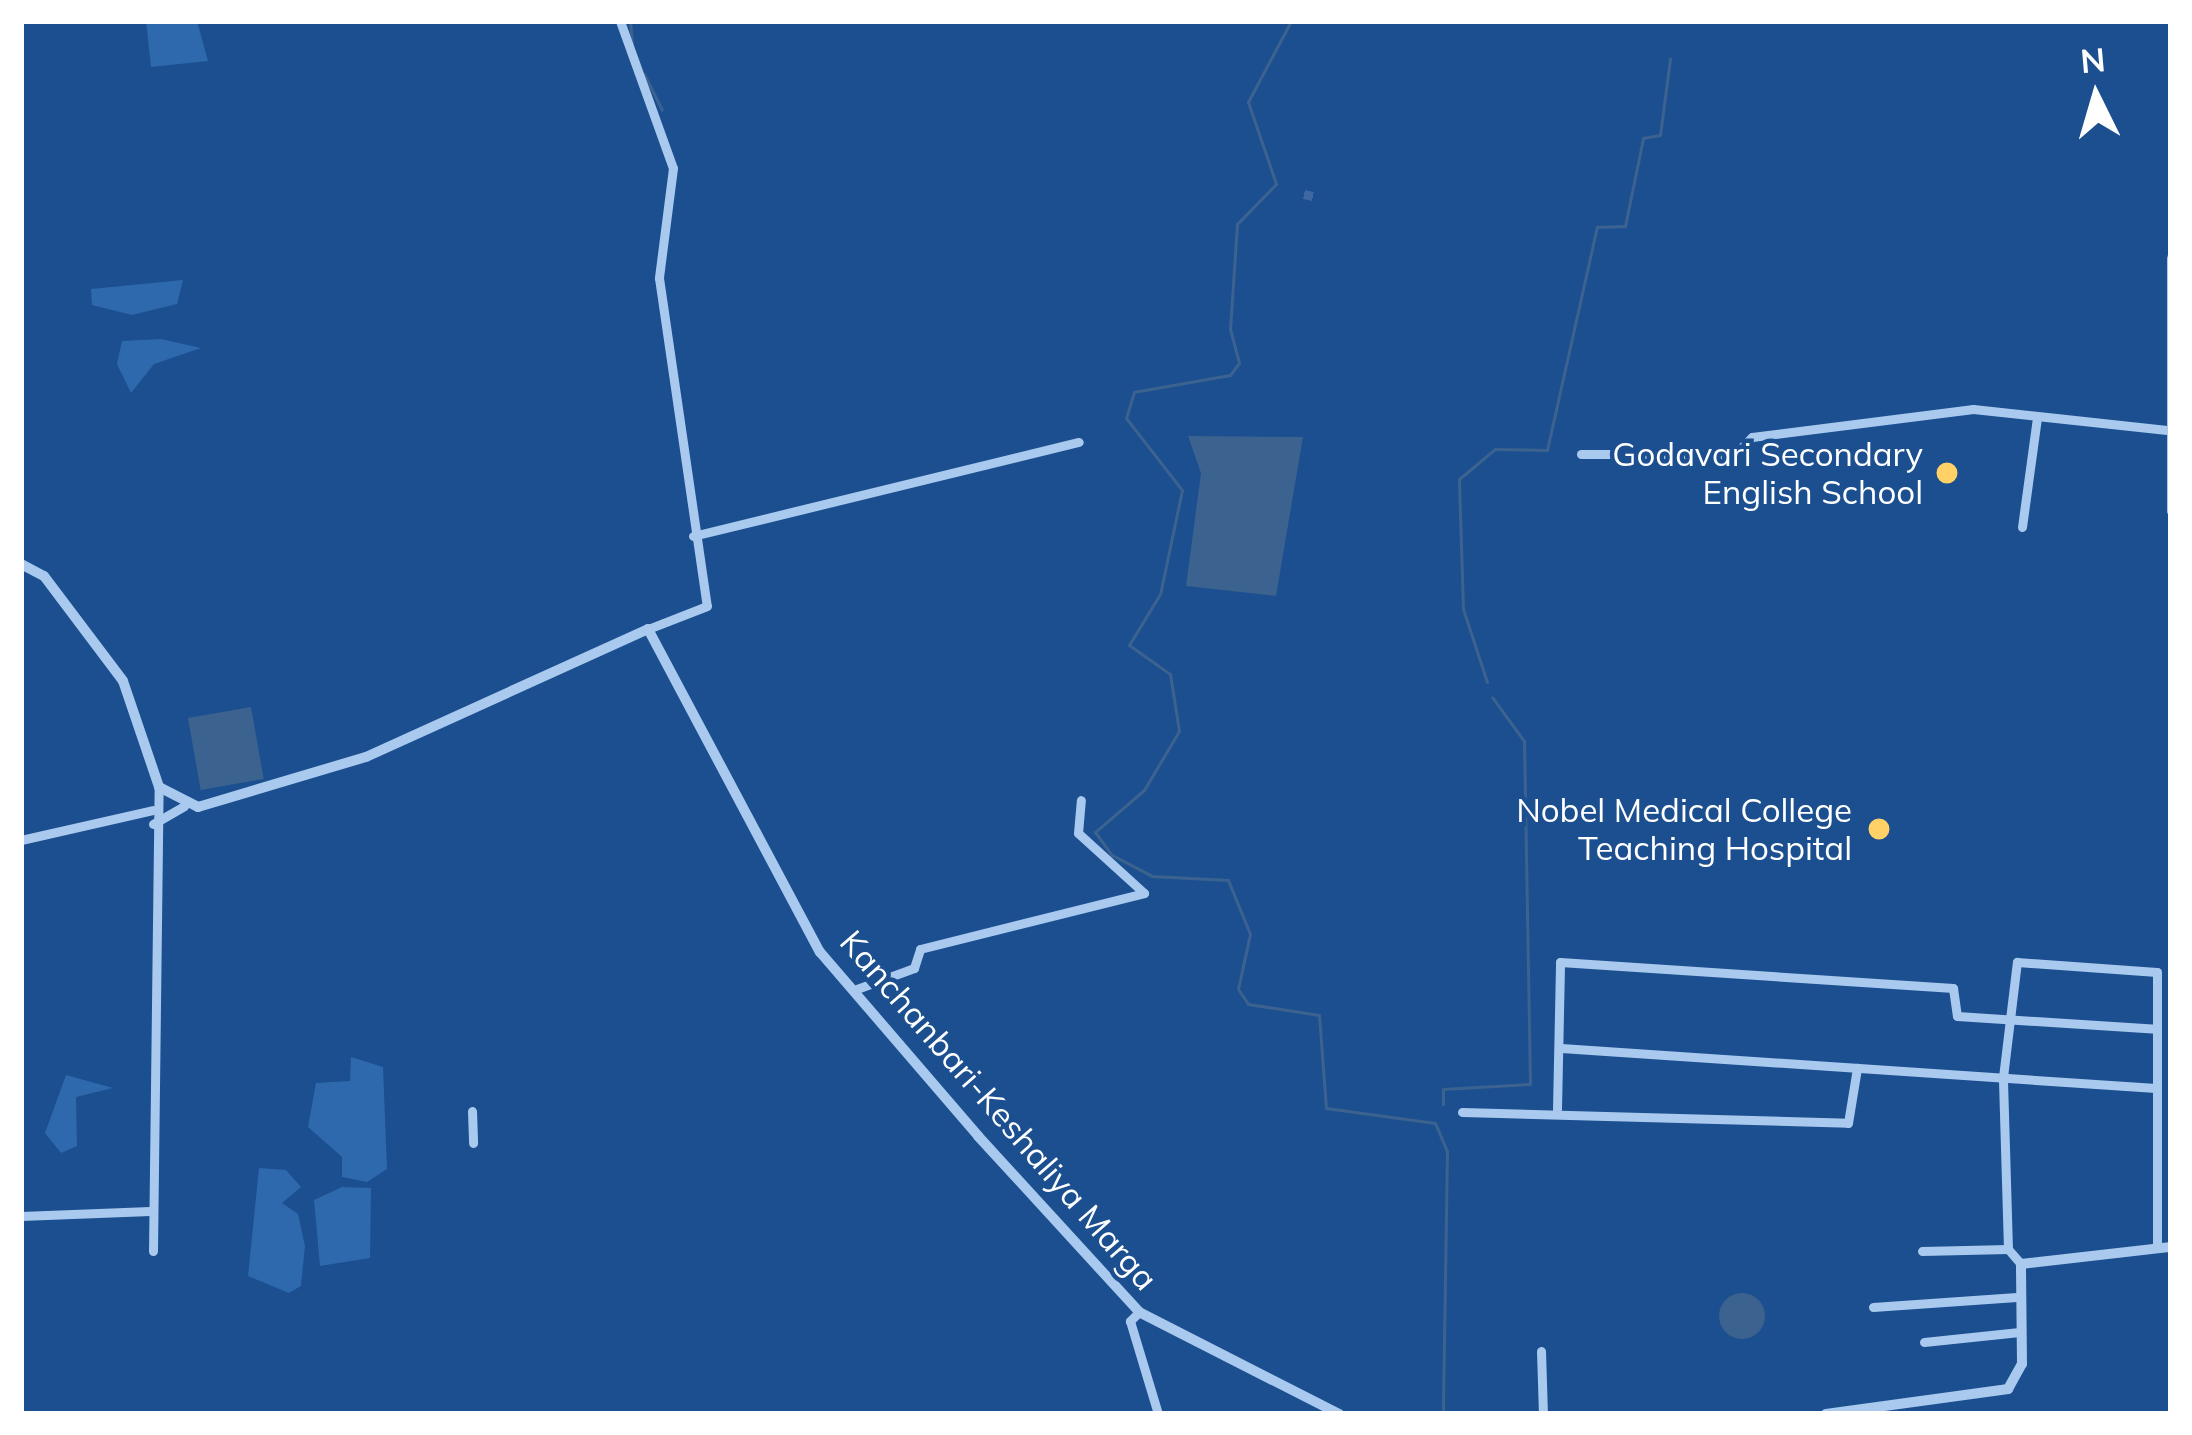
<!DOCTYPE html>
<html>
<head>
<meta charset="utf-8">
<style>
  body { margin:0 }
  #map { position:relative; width:2192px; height:1435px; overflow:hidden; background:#1b4f8f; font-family:Mulish,sans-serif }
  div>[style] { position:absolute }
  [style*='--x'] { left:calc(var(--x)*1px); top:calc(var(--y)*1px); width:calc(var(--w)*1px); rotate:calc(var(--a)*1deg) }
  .green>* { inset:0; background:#2e69ad }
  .water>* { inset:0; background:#3c6290; transform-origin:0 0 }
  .round { border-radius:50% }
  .stream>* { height:3px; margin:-1.5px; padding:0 1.5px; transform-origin:1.5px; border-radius:1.5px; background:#3c6290 }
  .minor-tunnel>* { height:9px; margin-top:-4.5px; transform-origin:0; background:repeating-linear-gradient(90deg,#3d69a0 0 9px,transparent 0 13.5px) }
  .minor>* { height:9px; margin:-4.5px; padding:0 4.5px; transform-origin:4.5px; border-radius:4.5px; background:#a9c9ee }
  .tertiary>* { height:10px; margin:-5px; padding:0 5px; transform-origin:5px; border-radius:5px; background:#a9c9ee }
  .dots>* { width:33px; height:33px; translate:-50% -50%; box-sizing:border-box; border:6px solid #1b4f8f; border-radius:50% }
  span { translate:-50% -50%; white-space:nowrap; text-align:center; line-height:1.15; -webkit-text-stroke:9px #1b4f8f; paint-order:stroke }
  .poi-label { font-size:33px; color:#fff }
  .right { translate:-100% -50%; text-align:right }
  .street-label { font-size:33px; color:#fff }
  .frame { position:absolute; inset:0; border:24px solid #fff; pointer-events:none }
  .north { position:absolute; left:2036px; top:36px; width:120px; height:120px; -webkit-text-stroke:9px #1b4f8f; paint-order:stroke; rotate:355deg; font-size:33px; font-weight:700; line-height:48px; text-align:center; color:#fff }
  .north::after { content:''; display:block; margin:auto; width:42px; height:54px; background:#fff; clip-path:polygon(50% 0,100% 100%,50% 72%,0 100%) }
</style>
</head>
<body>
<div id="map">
  <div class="green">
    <div style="clip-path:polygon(146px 21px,197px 21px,208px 61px,151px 67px)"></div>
    <div style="clip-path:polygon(183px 280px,177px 304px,132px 315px,92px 305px,91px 289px)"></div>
    <div style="clip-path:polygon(161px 339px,201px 348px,154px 364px,131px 393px,117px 364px,122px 341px)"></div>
    <div style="clip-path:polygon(351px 1057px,383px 1067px,387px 1169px,367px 1182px,342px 1177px,342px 1157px,308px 1127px,316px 1083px,350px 1081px)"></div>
    <div style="clip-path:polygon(66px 1075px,113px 1088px,76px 1097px,77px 1146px,61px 1153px,45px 1133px)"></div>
    <div style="clip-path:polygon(259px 1168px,286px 1170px,301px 1187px,282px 1203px,298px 1214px,305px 1246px,301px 1286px,289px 1293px,248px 1276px)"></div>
    <div style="clip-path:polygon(342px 1187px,371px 1188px,370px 1258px,320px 1266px,314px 1200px)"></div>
  </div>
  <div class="water">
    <div style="clip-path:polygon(1188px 436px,1303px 437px,1276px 596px,1186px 586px,1201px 473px)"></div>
    <div style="left:251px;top:707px;width:73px;height:64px;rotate:80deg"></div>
    <div class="round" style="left:1719px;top:1293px;width:46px;height:46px"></div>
  </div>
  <div class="stream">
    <div style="--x:630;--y:21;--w:22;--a:85"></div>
    <div style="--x:1291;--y:21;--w:92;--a:118"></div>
    <div style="--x:1248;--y:102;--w:87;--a:71.1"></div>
    <div style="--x:1276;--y:184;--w:56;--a:134.3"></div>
    <div style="--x:1237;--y:224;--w:105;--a:93.8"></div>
    <div style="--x:1230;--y:329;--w:35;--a:75"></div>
    <div style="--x:1239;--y:363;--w:15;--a:127"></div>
    <div style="--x:1230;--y:375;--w:97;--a:170"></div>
    <div style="--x:1134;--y:392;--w:27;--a:107"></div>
    <div style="--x:1126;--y:418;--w:91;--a:52.1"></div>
    <div style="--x:1182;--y:490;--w:106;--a:101.9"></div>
    <div style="--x:1160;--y:594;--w:60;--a:121.3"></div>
    <div style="--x:1129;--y:645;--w:50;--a:35.3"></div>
    <div style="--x:1170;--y:674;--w:58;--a:81"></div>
    <div style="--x:1179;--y:731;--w:69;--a:120.7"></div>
    <div style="--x:1144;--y:790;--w:65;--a:139.4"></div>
    <div style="--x:1095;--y:832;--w:29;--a:54"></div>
    <div style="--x:1112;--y:855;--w:45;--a:27.7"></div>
    <div style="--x:1152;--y:876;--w:76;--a:3"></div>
    <div style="--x:1228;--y:880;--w:58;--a:67.8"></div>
    <div style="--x:1250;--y:934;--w:56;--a:102.3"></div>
    <div style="--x:1238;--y:989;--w:18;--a:56"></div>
    <div style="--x:1248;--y:1004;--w:72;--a:8.8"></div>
    <div style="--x:1319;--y:1015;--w:93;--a:85.7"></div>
    <div style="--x:1326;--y:1108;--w:110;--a:7.8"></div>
    <div style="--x:1435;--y:1123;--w:30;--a:67"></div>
    <div style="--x:1447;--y:1151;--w:263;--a:90.9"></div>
    <div style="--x:644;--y:74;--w:40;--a:63.4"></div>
    <div style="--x:1487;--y:682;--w:77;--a:-108.2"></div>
    <div style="--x:1463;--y:609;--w:130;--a:-91.8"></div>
    <div style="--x:1459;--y:479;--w:47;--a:-39.8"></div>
    <div style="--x:1495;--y:449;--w:52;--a:1.1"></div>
    <div style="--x:1547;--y:450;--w:229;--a:-77.4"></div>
    <div style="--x:1597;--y:227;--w:28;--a:-2"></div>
    <div style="--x:1625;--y:226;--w:90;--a:-78.4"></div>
    <div style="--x:1643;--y:138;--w:17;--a:-10"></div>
    <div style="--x:1660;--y:135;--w:77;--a:-82.5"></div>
    <div style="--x:1443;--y:1104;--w:15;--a:-90"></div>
    <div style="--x:1443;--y:1089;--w:87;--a:-3.3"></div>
    <div style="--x:1530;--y:1084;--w:343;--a:-91"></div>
    <div style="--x:1524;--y:741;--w:54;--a:-126"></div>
  </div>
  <div class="minor-tunnel">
    <div style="--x:1304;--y:194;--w:13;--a:13"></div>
  </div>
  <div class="minor">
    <div style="--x:620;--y:21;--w:156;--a:70.2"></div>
    <div style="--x:673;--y:168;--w:111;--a:97.3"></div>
    <div style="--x:659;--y:278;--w:331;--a:81.7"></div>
    <div style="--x:707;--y:606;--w:63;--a:158.7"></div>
    <div style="--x:2171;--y:258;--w:253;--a:90"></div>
    <div style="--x:1581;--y:454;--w:154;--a:0"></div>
    <div style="--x:1735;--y:454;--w:24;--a:-45"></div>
    <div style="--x:1752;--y:437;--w:223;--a:-7.2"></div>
    <div style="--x:1973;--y:409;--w:195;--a:6.2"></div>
    <div style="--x:2022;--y:527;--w:111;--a:-82.2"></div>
    <div style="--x:693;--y:536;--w:397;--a:-13.7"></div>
    <div style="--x:153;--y:824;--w:36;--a:-30"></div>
    <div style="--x:21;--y:840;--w:135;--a:-12.8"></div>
    <div style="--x:854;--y:990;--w:64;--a:-20.1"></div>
    <div style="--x:914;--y:968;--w:20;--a:-72"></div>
    <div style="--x:920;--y:949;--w:231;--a:-14"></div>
    <div style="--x:1144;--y:893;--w:89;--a:-137.7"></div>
    <div style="--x:1078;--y:833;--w:33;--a:-85"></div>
    <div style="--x:1561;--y:1048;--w:596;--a:3.85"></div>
    <div style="--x:1557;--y:1109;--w:147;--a:-88.8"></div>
    <div style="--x:1560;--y:962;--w:394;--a:3.8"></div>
    <div style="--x:1953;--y:988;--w:28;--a:82"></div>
    <div style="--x:1957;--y:1016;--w:199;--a:3.7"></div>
    <div style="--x:472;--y:1111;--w:32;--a:88"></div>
    <div style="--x:1462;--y:1112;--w:386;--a:1.6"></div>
    <div style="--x:1848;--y:1123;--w:56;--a:-80.7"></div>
    <div style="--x:21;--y:1216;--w:129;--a:-2.2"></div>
    <div style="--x:153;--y:1251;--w:464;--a:-89.3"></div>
    <div style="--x:1922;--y:1251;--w:86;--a:-1.3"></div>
    <div style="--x:2021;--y:1264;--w:20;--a:-131"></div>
    <div style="--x:2008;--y:1249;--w:172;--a:-91.7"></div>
    <div style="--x:2003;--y:1077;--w:116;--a:-83.1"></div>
    <div style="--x:2017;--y:962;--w:140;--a:4.1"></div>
    <div style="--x:2157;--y:972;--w:276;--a:90"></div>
    <div style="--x:1873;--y:1307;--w:144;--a:-4"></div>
    <div style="--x:1139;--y:1312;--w:13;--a:135"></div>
    <div style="--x:1130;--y:1321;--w:97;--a:73.2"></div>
    <div style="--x:1924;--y:1342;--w:96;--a:-6"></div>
    <div style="--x:1541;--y:1351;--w:63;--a:88.2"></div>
  </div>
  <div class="tertiary">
    <div style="--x:21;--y:564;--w:26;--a:28"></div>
    <div style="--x:44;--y:576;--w:131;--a:53"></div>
    <div style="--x:123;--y:681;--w:112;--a:71.2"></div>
    <div style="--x:159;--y:787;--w:44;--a:27.1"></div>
    <div style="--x:198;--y:807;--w:175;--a:-16.6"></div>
    <div style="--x:366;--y:757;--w:310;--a:-24.4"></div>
    <div style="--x:648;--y:629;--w:366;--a:62"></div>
    <div style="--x:820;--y:952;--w:243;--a:49.3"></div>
    <div style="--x:978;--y:1136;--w:239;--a:47.5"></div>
    <div style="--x:1139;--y:1312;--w:225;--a:27"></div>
    <div style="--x:1826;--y:1414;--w:184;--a:-7.8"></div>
    <div style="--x:2008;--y:1389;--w:29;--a:-61"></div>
    <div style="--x:2022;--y:1364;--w:100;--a:-90.6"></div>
    <div style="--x:2021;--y:1264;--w:151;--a:-6.5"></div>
  </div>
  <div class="dots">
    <div style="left:1947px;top:473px;background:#ffd166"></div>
    <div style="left:1879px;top:829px;background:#ffd166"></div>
  </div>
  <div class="poi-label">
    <span class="right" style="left:1923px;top:473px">Godavari Secondary<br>English School</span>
    <span class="right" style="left:1852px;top:829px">Nobel Medical College<br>Teaching Hospital</span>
  </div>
  <div class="street-label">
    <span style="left:999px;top:1110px;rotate:49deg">Kanchanbari-Keshaliya Marga</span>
  </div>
  <div class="frame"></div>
  <div class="north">N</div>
</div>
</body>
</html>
